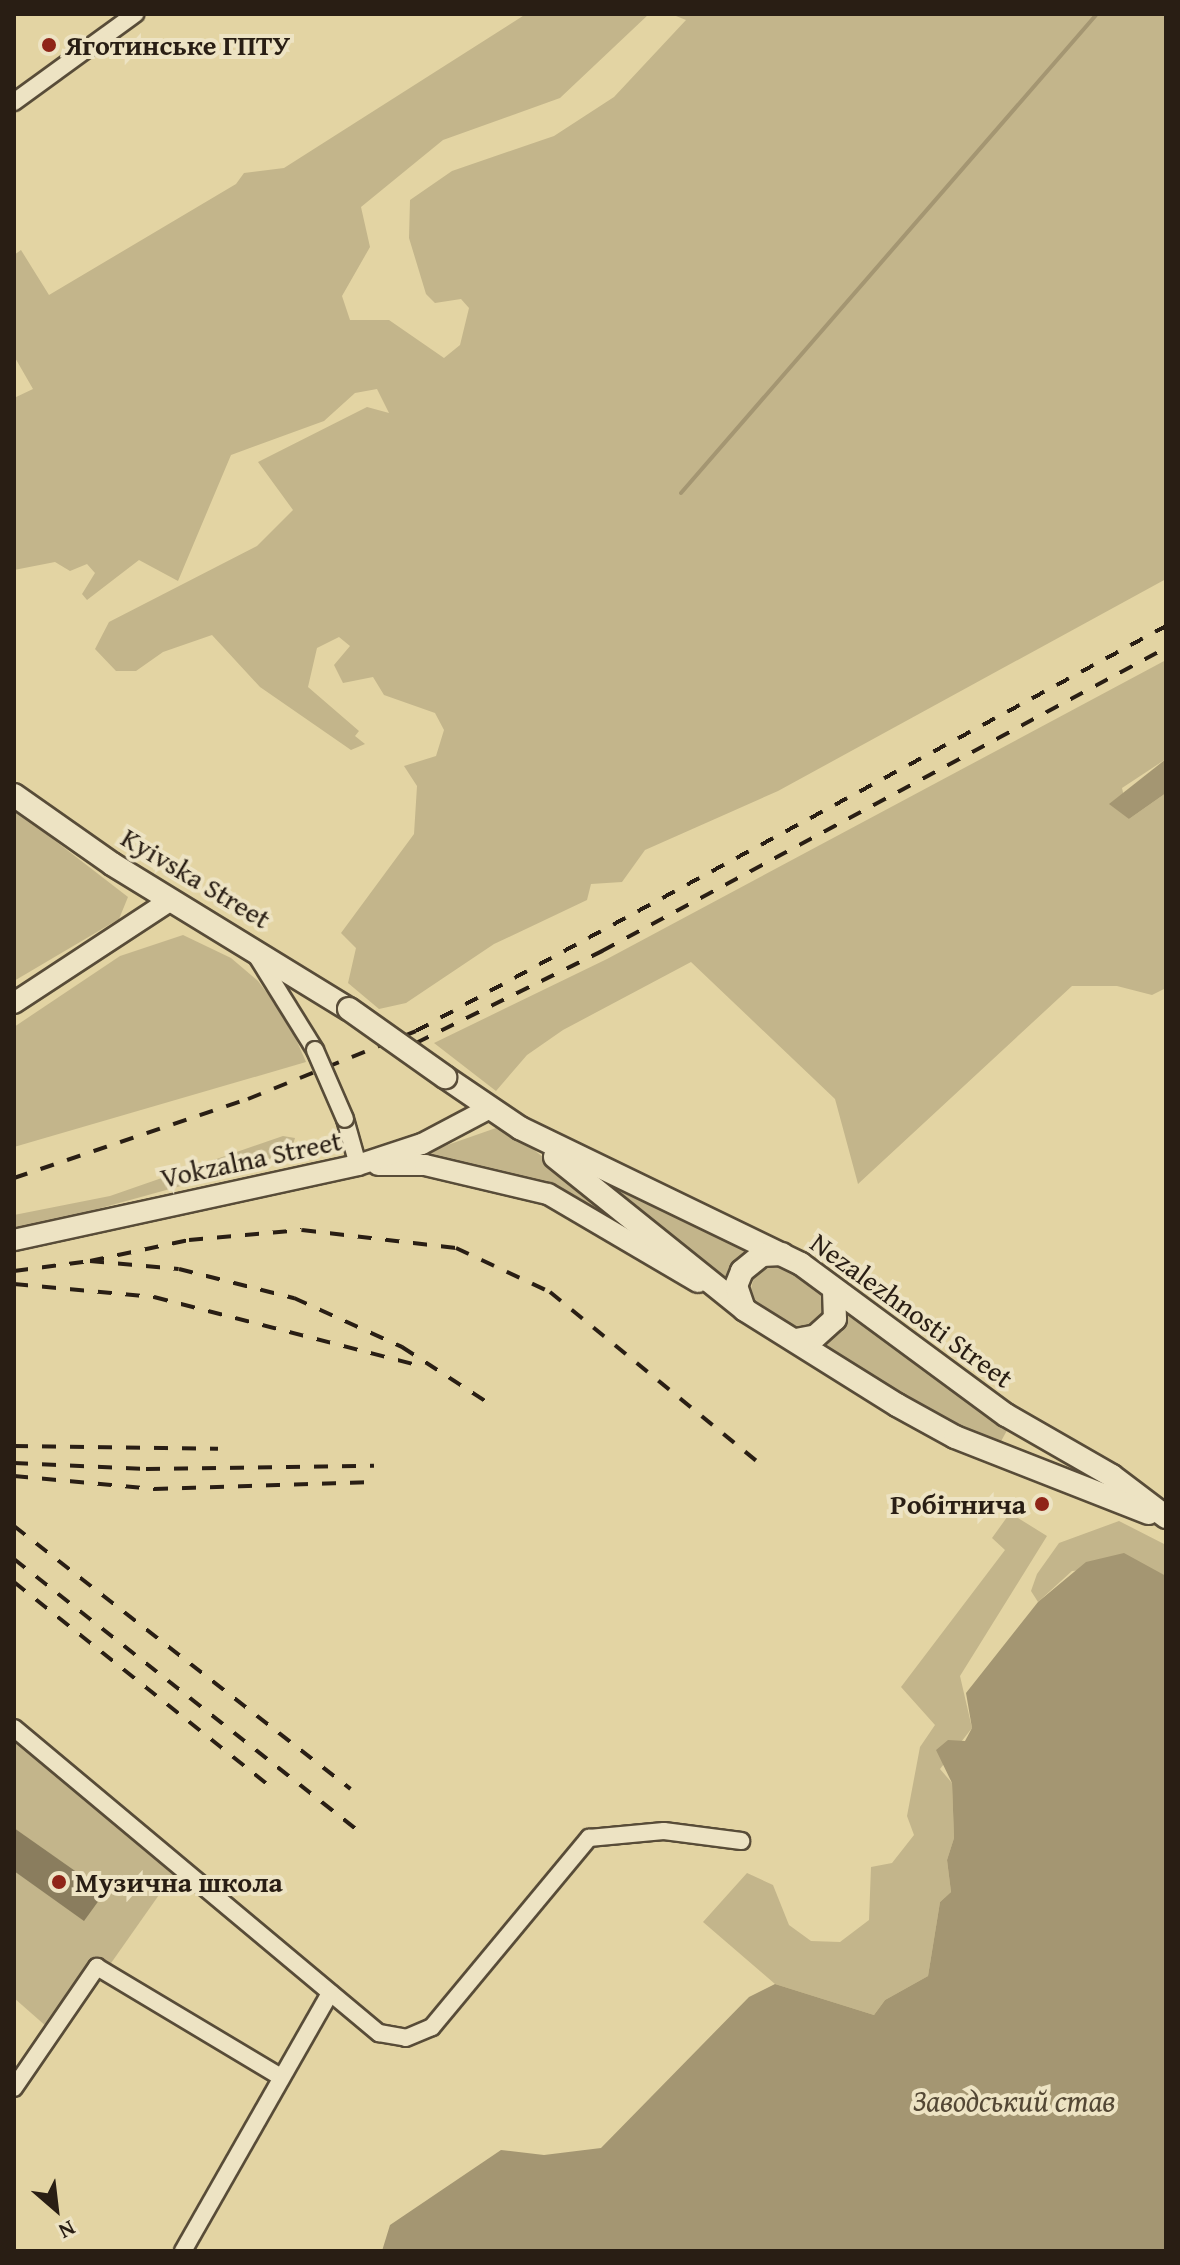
<!DOCTYPE html>
<html>
<head>
<meta charset="utf-8">
<style>
  body { margin:0 }
  #map { position:relative; width:1180px; height:2265px; overflow:hidden; background:#e3d4a3; font-family:"Gentium Book Plus",serif }
  div>[style] { position:absolute }
  [style*='--x'] { left:calc(var(--x)*1px); top:calc(var(--y)*1px); width:calc(var(--w)*1px); rotate:calc(var(--a)*1deg) }
  .green>* { inset:0; background:#c3b58b }
  .water>* { inset:0; background:#a49672 }
  .stream>* { height:4px; margin:-2px; padding:0 2px; transform-origin:2px; border-radius:2px; background:#a49672 }
  .building>* { inset:0; background:#8a7d5e }
  .roads { filter:drop-shadow(2px 0 #584c38) drop-shadow(-2px 0 #584c38) drop-shadow(0 2px #584c38) drop-shadow(0 -2px #584c38) }
  .minor>* { height:16px; margin:-8px; padding:0 8px; transform-origin:8px; border-radius:8px; background:#ede3c3 }
  .tertiary>* { height:20px; margin:-10px; padding:0 10px; transform-origin:10px; border-radius:10px; background:#ede3c3 }
  .secondary>* { height:22px; margin:-11px; padding:0 11px; transform-origin:11px; border-radius:11px; background:#ede3c3 }
  .rail>* { height:4px; margin-top:-2px; transform-origin:0; background:repeating-linear-gradient(90deg,#291e14 0 14px,transparent 0 28px) }
  .bridges { filter:drop-shadow(2px 0 #584c38) drop-shadow(-2px 0 #584c38) drop-shadow(0 2px #584c38) drop-shadow(0 -2px #584c38) }
  .minor-bridge>* { height:16px; margin:-8px; padding:0 8px; transform-origin:8px; border-radius:8px; background:#ede3c3 }
  .secondary-bridge>* { height:22px; margin:-11px; padding:0 11px; transform-origin:11px; border-radius:11px; background:#ede3c3 }
  .dots>* { width:22px; height:22px; translate:-50% -50%; box-sizing:border-box; border:4px solid #ede3c3; border-radius:50% }
  span { translate:-50% -50%; white-space:nowrap; text-align:center; line-height:1.15; -webkit-text-stroke:8px #ede3c3; paint-order:stroke }
  .poi-label { font-size:28px; color:#291e14; font-weight:700 }
  .left { translate:0 -50%; text-align:left }
  .right { translate:-100% -50%; text-align:right }
  .street-label { font-size:28px; color:#291e14 }
  .water-label { font-size:30px; color:#544835; font-style:italic }
  .frame { position:absolute; inset:0; border:16px solid #291e14; pointer-events:none }
  .north { position:absolute; left:16px; top:2169px; width:80px; height:80px; -webkit-text-stroke:6px #ede3c3; paint-order:stroke; rotate:152deg; font-size:22px; font-weight:700; line-height:32px; text-align:center; color:#291e14 }
  .north::after { content:''; display:block; margin:auto; width:28px; height:36px; background:#291e14; clip-path:polygon(50% 0,100% 100%,50% 72%,0 100%) }
</style>
</head>
<body>
<div id="map">
  <div class="green">
    <div style="clip-path:polygon(526px 14px,649px 14px,560px 98px,443px 140px,361px 207px,370px 247px,342px 296px,350px 320px,389px 320px,444px 358px,460px 345px,469px 308px,461px 299px,435px 303px,426px 294px,409px 238px,410px 200px,452px 171px,554px 136px,614px 97px,686px 20px,671px 14px,1166px 14px,1166px 579px,778px 791px,645px 850px,622px 882px,591px 884px,587px 900px,494px 944px,406px 1003px,379px 1009px,348px 983px,356px 948px,341px 933px,414px 834px,417px 786px,404px 766px,436px 756px,444px 730px,435px 713px,384px 695px,373px 677px,343px 683px,334px 665px,350px 646px,339px 637px,317px 648px,308px 687px,359px 731px,355px 736px,365px 744px,351px 750px,260px 687px,212px 635px,163px 652px,136px 671px,116px 671px,95px 649px,109px 622px,257px 546px,293px 510px,258px 462px,367px 407px,389px 413px,377px 389px,355px 393px,324px 421px,231px 455px,178px 581px,139px 560px,87px 600px,82px 594px,95px 573px,87px 564px,70px 571px,55px 562px,14px 570px,14px 398px,33px 389px,14px 356px,14px 255px,21px 250px,49px 295px,236px 184px,244px 173px,284px 168px)"></div>
    <div style="clip-path:polygon(1166px 660px,1166px 759px,1122px 788px,1129px 819px,1166px 793px,1166px 988px,1152px 995px,1117px 986px,1072px 986px,858px 1184px,835px 1099px,691px 962px,563px 1030px,527px 1055px,496px 1091px,434px 1043px,607px 959px)"></div>
    <div style="clip-path:polygon(14px 809px,128px 897px,119px 919px,14px 981px)"></div>
    <div style="clip-path:polygon(183px 935px,231px 958px,258px 981px,288px 1021px,306px 1062px,14px 1147px,14px 1027px,120px 956px)"></div>
    <div style="clip-path:polygon(496px 1128px,529px 1146px,684px 1268px,560px 1194px,413px 1157px)"></div>
    <div style="clip-path:polygon(283px 1136px,295px 1138px,292px 1148px,257px 1165px,14px 1232px,14px 1215px,110px 1196px)"></div>
    <div style="clip-path:polygon(593px 1179px,698px 1227px,754px 1249px,739px 1262px,729px 1289px)"></div>
    <div style="clip-path:polygon(781px 1261px,823px 1290px,824px 1314px,810px 1329px,795px 1327px,749px 1296px,757px 1266px)"></div>
    <div style="clip-path:polygon(845px 1307px,1011px 1423px,999px 1445px,958px 1429px,815px 1347px,838px 1331px)"></div>
    <div style="clip-path:polygon(1010px 1513px,1047px 1536px,960px 1676px,972px 1728px,940px 1769px,952px 1783px,954px 1838px,947px 1860px,951px 1892px,940px 1902px,928px 1976px,885px 2000px,874px 2015px,775px 1984px,703px 1922px,747px 1873px,773px 1885px,789px 1925px,811px 1941px,840px 1942px,869px 1920px,871px 1867px,892px 1863px,914px 1835px,907px 1816px,920px 1747px,935px 1725px,901px 1687px,1005px 1550px,992px 1538px)"></div>
    <div style="clip-path:polygon(1119px 1521px,1166px 1545px,1166px 1576px,1137px 1565px,1072px 1571px,1038px 1602px,1031px 1591px,1037px 1574px,1059px 1543px)"></div>
    <div style="clip-path:polygon(14px 1741px,173px 1875px,109px 1966px,47px 2027px,14px 1998px)"></div>
  </div>
  <div class="water">
    <div style="clip-path:polygon(1166px 759px,1166px 793px,1129px 819px,1109px 804px)"></div>
    <div style="clip-path:polygon(1124px 1553px,1166px 1576px,1166px 2251px,382px 2251px,390px 2225px,501px 2150px,544px 2155px,601px 2148px,749px 1997px,775px 1984px,874px 2015px,885px 2000px,928px 1976px,940px 1902px,951px 1892px,947px 1860px,954px 1838px,952px 1783px,936px 1750px,948px 1740px,965px 1741px,972px 1728px,966px 1693px,1038px 1602px,1086px 1562px)"></div>
  </div>
  <div class="stream">
    <div style="--x:681;--y:493;--w:634;--a:-49.03"></div>
  </div>
  <div class="building">
    <div style="clip-path:polygon(14px 1828px,105px 1892px,84px 1921px,14px 1871px)"></div>
  </div>
  <div class="roads">
    <div class="minor">
      <div style="--x:14;--y:102;--w:150;--a:-36"></div>
      <div style="--x:258;--y:958;--w:108;--a:58.2"></div>
      <div style="--x:345;--y:1119;--w:48;--a:74.2"></div>
      <div style="--x:14;--y:1728;--w:476;--a:39.9"></div>
      <div style="--x:379;--y:2033;--w:27;--a:10"></div>
      <div style="--x:406;--y:2038;--w:28;--a:-23"></div>
      <div style="--x:432;--y:2027;--w:246;--a:-50.3"></div>
      <div style="--x:589;--y:1838;--w:75;--a:-5.3"></div>
      <div style="--x:664;--y:1831;--w:78;--a:7.4"></div>
      <div style="--x:14;--y:2088;--w:147;--a:-55.6"></div>
      <div style="--x:97;--y:1967;--w:214;--a:30.9"></div>
      <div style="--x:183;--y:2251;--w:297;--a:-60.3"></div>
    </div>
    <div class="tertiary">
      <div style="--x:14;--y:1003;--w:188;--a:-33.3"></div>
      <div style="--x:378;--y:1165;--w:47;--a:0"></div>
      <div style="--x:425;--y:1165;--w:126;--a:13.3"></div>
      <div style="--x:548;--y:1194;--w:174;--a:30.4"></div>
      <div style="--x:14;--y:1240;--w:352;--a:-12.3"></div>
      <div style="--x:358;--y:1165;--w:67;--a:-18.2"></div>
      <div style="--x:422;--y:1144;--w:77;--a:-27.9"></div>
    </div>
    <div class="secondary">
      <div style="--x:14;--y:795;--w:120;--a:35.1"></div>
      <div style="--x:112;--y:864;--w:278;--a:31.5"></div>
      <div style="--x:445;--y:1077;--w:91;--a:34.2"></div>
      <div style="--x:520;--y:1128;--w:312;--a:25.8"></div>
      <div style="--x:801;--y:1264;--w:255;--a:36.4"></div>
      <div style="--x:1006;--y:1415;--w:122;--a:29.9"></div>
      <div style="--x:1112;--y:1476;--w:68;--a:37.2"></div>
      <div style="--x:555;--y:1157;--w:244;--a:38.8"></div>
      <div style="--x:745;--y:1310;--w:179;--a:32"></div>
      <div style="--x:897;--y:1405;--w:66;--a:28.9"></div>
      <div style="--x:955;--y:1437;--w:208;--a:21.4"></div>
      <div style="--x:744;--y:1309;--w:24;--a:-109"></div>
      <div style="--x:736;--y:1286;--w:16;--a:-68"></div>
      <div style="--x:742;--y:1271;--w:26;--a:-39"></div>
      <div style="--x:762;--y:1255;--w:20;--a:-3"></div>
      <div style="--x:796;--y:1340;--w:20;--a:-11"></div>
      <div style="--x:816;--y:1336;--w:25;--a:-42"></div>
      <div style="--x:835;--y:1319;--w:29;--a:-92"></div>
    </div>
  </div>
  <div class="rail">
    <div style="--x:416;--y:1043;--w:208;--a:-26.3"></div>
    <div style="--x:602;--y:951;--w:640;--a:-28.25"></div>
    <div style="--x:14;--y:1178;--w:247;--a:-18.7"></div>
    <div style="--x:248;--y:1099;--w:181;--a:-22"></div>
    <div style="--x:416;--y:1031;--w:852;--a:-28.37"></div>
    <div style="--x:90;--y:1261;--w:101;--a:-12"></div>
    <div style="--x:189;--y:1240;--w:113;--a:-5.1"></div>
    <div style="--x:302;--y:1230;--w:155;--a:6.7"></div>
    <div style="--x:456;--y:1248;--w:104;--a:25.1"></div>
    <div style="--x:550;--y:1292;--w:273;--a:39.3"></div>
    <div style="--x:14;--y:1271;--w:77;--a:-7.5"></div>
    <div style="--x:90;--y:1261;--w:89;--a:5.1"></div>
    <div style="--x:179;--y:1269;--w:119;--a:14.2"></div>
    <div style="--x:294;--y:1298;--w:119;--a:24.4"></div>
    <div style="--x:402;--y:1347;--w:99;--a:33"></div>
    <div style="--x:14;--y:1284;--w:141;--a:5.3"></div>
    <div style="--x:154;--y:1297;--w:275;--a:14.5"></div>
    <div style="--x:14;--y:1446;--w:204;--a:0.8"></div>
    <div style="--x:14;--y:1463;--w:132;--a:2.6"></div>
    <div style="--x:146;--y:1469;--w:228;--a:-0.8"></div>
    <div style="--x:14;--y:1476;--w:141;--a:5.3"></div>
    <div style="--x:154;--y:1489;--w:221;--a:-1.8"></div>
    <div style="--x:14;--y:1526;--w:427;--a:38"></div>
    <div style="--x:14;--y:1559;--w:446;--a:38.3"></div>
    <div style="--x:14;--y:1582;--w:335;--a:38.6"></div>
  </div>
  <div class="bridges">
    <div class="minor-bridge">
      <div style="--x:315;--y:1050;--w:75;--a:66.5"></div>
    </div>
    <div class="secondary-bridge">
      <div style="--x:349;--y:1009;--w:118;--a:35.3"></div>
    </div>
  </div>
  <div class="dots">
    <div style="left:49px;top:45px;background:#8f2418"></div>
    <div style="left:1042px;top:1504px;background:#8f2418"></div>
    <div style="left:59px;top:1882px;background:#8f2418"></div>
  </div>
  <div class="poi-label">
    <span class="left" style="left:65px;top:45px">Яготинське ГПТУ</span>
    <span class="right" style="left:1026px;top:1504px">Робітнича</span>
    <span class="left" style="left:75px;top:1882px">Музична школа</span>
  </div>
  <div class="street-label">
    <span style="left:196px;top:878px;rotate:31deg">Kyivska Street</span>
    <span style="left:251px;top:1159px;rotate:-12deg">Vokzalna Street</span>
    <span style="left:912px;top:1310px;rotate:36deg">Nezalezhnosti Street</span>
  </div>
  <div class="water-label">
    <span style="left:1014px;top:2100px">Заводський став</span>
  </div>
  <div class="frame"></div>
  <div class="north">N</div>
</div>
</body>
</html>
